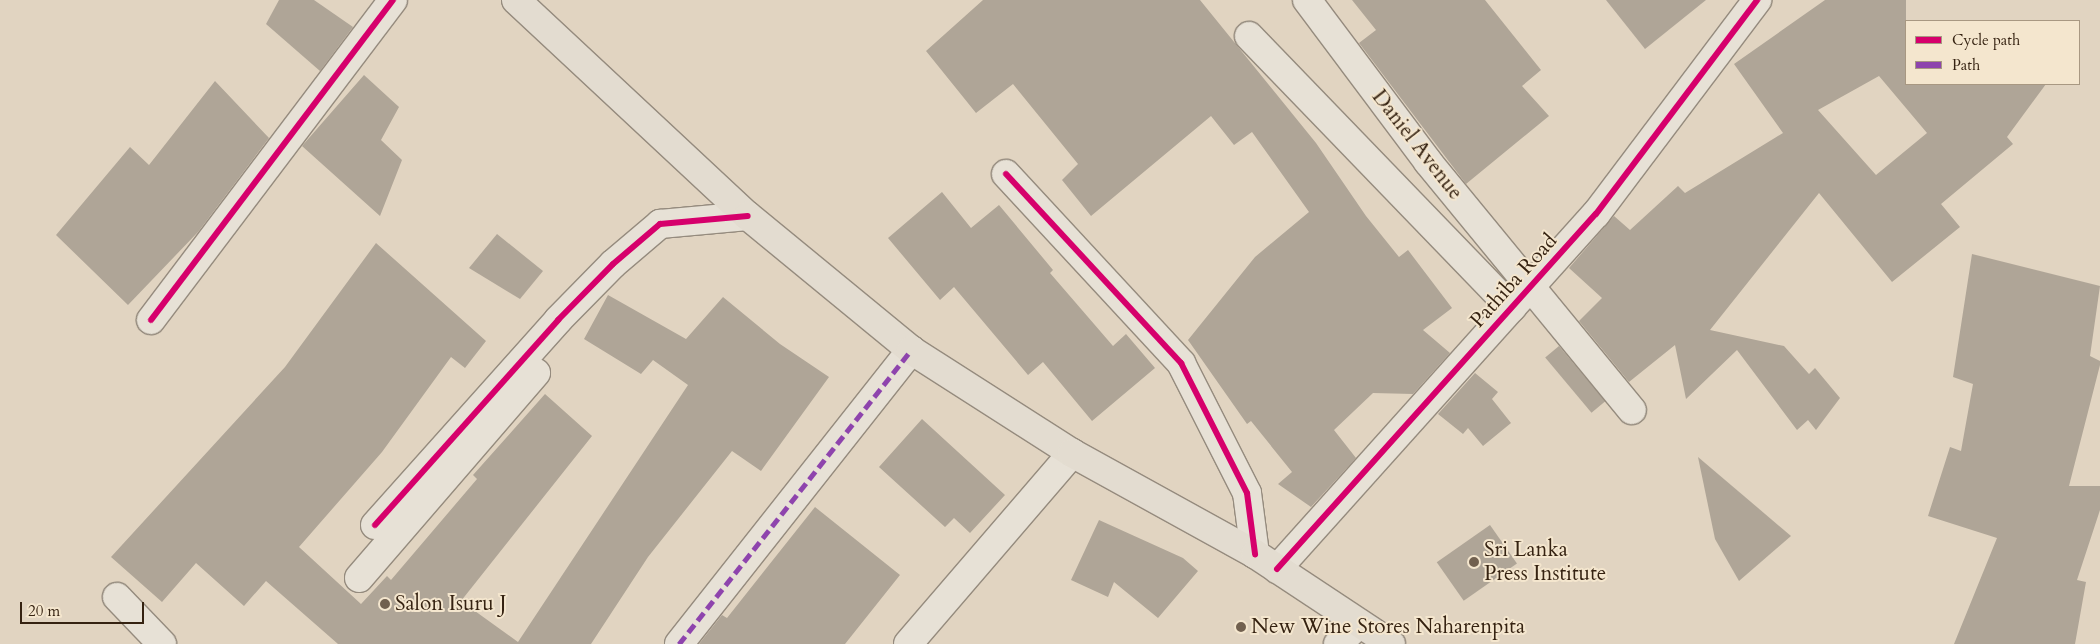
<!DOCTYPE html>
<html>
<head>
<meta charset="utf-8">
<style>
  body { margin:0 }
  #map { position:relative; width:2100px; height:644px; overflow:hidden; background:#e1d4c1; font-family:Cardo,serif }
  div>[style] { position:absolute }
  [style*='--x'] { left:calc(var(--x)*1px); top:calc(var(--y)*1px); width:calc(var(--w)*1px); rotate:calc(var(--a)*1deg) }
  .building>* { inset:0; background:#afa597; transform-origin:0 0 }
  .roads { filter:drop-shadow(1px 0 #958b7e) drop-shadow(-1px 0 #958b7e) drop-shadow(0 1px #958b7e) drop-shadow(0 -1px #958b7e) }
  .street>* { height:28px; margin:-14px; padding:0 14px; transform-origin:14px; border-radius:14px; background:#e7e1d6 }
  .primary>* { height:28px; margin:-14px; padding:0 14px; transform-origin:14px; border-radius:14px; background:#e3dcd0 }
  .quiet>* { height:5px; margin-top:-2.5px; transform-origin:0; background:repeating-linear-gradient(90deg,#8e44ad 0 10px,transparent 0 15px) }
  .cycleway>* { height:6px; margin:-3px; padding:0 3px; transform-origin:3px; border-radius:3px; background:#d6006c }
  .dots>* { width:14px; height:14px; translate:-50% -50%; box-sizing:border-box; border:2px solid #f4e6ce; border-radius:50% }
  span { translate:-50% -50%; white-space:nowrap; text-align:center; line-height:1.15; -webkit-text-stroke:4px #f4e6ce; paint-order:stroke }
  .street-label { font-size:21px; color:#352211 }
  .poi-label { font-size:21px; color:#352211 }
  .left { translate:0 -50%; text-align:left }
  .legend { position:absolute; left:1905px; top:20px; width:175px; height:65px; box-sizing:border-box; background:#f4e6ce; border:1px solid #a89882; margin:0; padding:6px 9px; list-style:none; font-size:15px; color:#352211 }
  .legend li { display:flex; align-items:center; gap:10px; height:25px }
  .legend b { width:25px; border:1px solid #a89882 }
  .scale { position:absolute; left:20px; top:602px; width:124px; height:22px; box-sizing:border-box; border:2px solid #352211; border-top:0; padding-left:6px; font-size:15px; line-height:18px; white-space:nowrap; color:#352211; -webkit-text-stroke:4px #f4e6ce; paint-order:stroke }
</style>
</head>
<body>
<div id="map">
  <div class="building">
    <div style="clip-path:polygon(279px 0,314px 0,353px 27px,320px 71px,266px 24px)"></div>
    <div style="clip-path:polygon(983px 0,1200px 0,1316px 143px,1366px 216px,1399px 257px,1408px 250px,1452px 308px,1423px 330px,1450px 353px,1413px 394px,1373px 393px,1334px 430px,1356px 458px,1311px 507px,1278px 484px,1292px 472px,1251px 421px,1247px 424px,1188px 340px,1255px 257px,1309px 212px,1252px 132px,1234px 145px,1211px 116px,1091px 216px,1062px 180px,1078px 164px,1013px 84px,976px 113px,926px 51px)"></div>
    <div style="clip-path:polygon(1352px 0,1485px 0,1541px 70px,1522px 86px,1549px 116px,1466px 184px,1359px 43px,1376px 30px)"></div>
    <div style="clip-path:polygon(1606px 0,1706px 0,1645px 49px)"></div>
    <div style="clip-path:polygon(evenodd,1825px 0,1906px 0,1906px 84px,2046px 84px,2007px 137px,2013px 144px,1941px 204px,1960px 227px,1892px 282px,1819px 193px,1710px 330px,1784px 346px,1809px 374px,1815px 368px,1840px 398px,1816px 430px,1808px 420px,1797px 430px,1737px 350px,1686px 399px,1675px 345px,1629px 382px,1579px 321px,1602px 298px,1569px 268px,1614px 216px,1630px 230px,1678px 186px,1685px 193px,1783px 133px,1734px 64px,1825px 0,1879px 76px,1927px 133px,1876px 175px,1818px 110px,1879px 76px)"></div>
    <div style="clip-path:polygon(364px 75px,399px 107px,381px 140px,402px 160px,380px 216px,302px 146px)"></div>
    <div style="clip-path:polygon(215px 81px,269px 138px,198px 232px,128px 305px,56px 235px,130px 147px,149px 165px)"></div>
    <div style="clip-path:polygon(942px 192px,971px 228px,999px 205px,1053px 270px,1050px 273px,1113px 346px,1126px 334px,1155px 368px,1092px 421px,1043px 362px,1028px 375px,954px 287px,940px 300px,888px 238px)"></div>
    <div style="clip-path:polygon(497px 234px,543px 271px,520px 299px,469px 268px)"></div>
    <div style="clip-path:polygon(376px 243px,486px 341px,465px 368px,451px 357px,382px 452px,299px 547px,361px 604px,387px 576px,391px 580px,477px 479px,473px 475px,545px 394px,592px 436px,461px 601px,518px 642px,688px 385px,653px 360px,641px 374px,584px 339px,608px 295px,686px 339px,723px 297px,780px 344px,829px 377px,761px 471px,732px 451px,648px 557px,591px 644px,338px 644px,266px 581px,244px 606px,196px 563px,162px 602px,111px 557px,285px 367px)"></div>
    <div style="clip-path:polygon(1972px 254px,2100px 286px,2090px 356px,2100px 361px,2100px 365px,2069px 486px,2100px 486px,2100px 510px,2077px 580px,2086px 582px,2075px 644px,1954px 644px,1997px 538px,1928px 516px,1950px 447px,1961px 451px,1973px 384px,1953px 377px)"></div>
    <div style="left:1559px;top:346px;width:72px;height:18px;rotate:50deg"></div>
    <div style="clip-path:polygon(1475px 373px,1498px 392px,1492px 399px,1511px 423px,1483px 446px,1468px 428px,1463px 434px,1438px 414px)"></div>
    <div style="clip-path:polygon(922px 419px,1005px 495px,970px 533px,954px 518px,945px 527px,879px 467px)"></div>
    <div style="clip-path:polygon(1698px 457px,1791px 536px,1739px 581px,1715px 539px)"></div>
    <div style="clip-path:polygon(815px 507px,900px 575px,845px 644px,699px 644px,722px 615px,727px 618px)"></div>
    <div style="clip-path:polygon(1099px 520px,1183px 558px,1198px 571px,1158px 618px,1114px 582px,1108px 597px,1071px 580px)"></div>
    <div style="left:1490px;top:525px;width:47px;height:65px;rotate:55deg"></div>
  </div>
  <div class="roads">
    <div class="street">
      <div style="--x:1307;--y:0;--w:202;--a:53.2"></div>
      <div style="--x:1428;--y:162;--w:321;--a:50.6"></div>
      <div style="--x:1249;--y:36;--w:378;--a:46"></div>
      <div style="--x:1006;--y:174;--w:258;--a:47.2"></div>
      <div style="--x:1181;--y:363;--w:146;--a:63.1"></div>
      <div style="--x:1247;--y:493;--w:62;--a:82.5"></div>
      <div style="--x:151;--y:320;--w:401;--a:-52.9"></div>
      <div style="--x:375;--y:525;--w:275;--a:-48.2"></div>
      <div style="--x:558;--y:320;--w:78;--a:-45.5"></div>
      <div style="--x:613;--y:264;--w:62;--a:-40.4"></div>
      <div style="--x:660;--y:224;--w:88;--a:-5.2"></div>
      <div style="--x:1277;--y:569;--w:477;--a:-48.1"></div>
      <div style="--x:1596;--y:214;--w:268;--a:-53"></div>
      <div style="--x:359;--y:578;--w:271;--a:-49.2"></div>
      <div style="--x:117;--y:597;--w:65;--a:46.2"></div>
      <div style="--x:679;--y:644;--w:375;--a:-51.7"></div>
      <div style="--x:908;--y:644;--w:252;--a:-49.3"></div>
      <div style="--x:1338;--y:644;--w:29;--a:-44"></div>
    </div>
    <div class="primary">
      <div style="--x:516;--y:0;--w:317;--a:43"></div>
      <div style="--x:748;--y:216;--w:211;--a:39.4"></div>
      <div style="--x:911;--y:350;--w:191;--a:32.6"></div>
      <div style="--x:1072;--y:453;--w:209;--a:28.9"></div>
      <div style="--x:1255;--y:554;--w:163;--a:33.5"></div>
    </div>
  </div>
  <div class="quiet">
    <div style="--x:679;--y:644;--w:375;--a:-51.7"></div>
  </div>
  <div class="cycleway">
    <div style="--x:1006;--y:174;--w:258;--a:47.2"></div>
    <div style="--x:1181;--y:363;--w:146;--a:63.1"></div>
    <div style="--x:1247;--y:493;--w:62;--a:82.5"></div>
    <div style="--x:151;--y:320;--w:401;--a:-52.9"></div>
    <div style="--x:375;--y:525;--w:275;--a:-48.2"></div>
    <div style="--x:558;--y:320;--w:78;--a:-45.5"></div>
    <div style="--x:613;--y:264;--w:62;--a:-40.4"></div>
    <div style="--x:660;--y:224;--w:88;--a:-5.2"></div>
    <div style="--x:1277;--y:569;--w:477;--a:-48.1"></div>
    <div style="--x:1596;--y:214;--w:268;--a:-53"></div>
  </div>
  <div class="dots">
    <div style="left:1474px;top:562px;background:#71604f"></div>
    <div style="left:385px;top:604px;background:#71604f"></div>
    <div style="left:1241px;top:627px;background:#71604f"></div>
  </div>
  <div class="street-label">
    <span style="left:1417px;top:145px;rotate:52deg">Daniel Avenue</span>
    <span style="left:1514px;top:281px;rotate:-48deg">Pathiba Road</span>
  </div>
  <div class="poi-label">
    <span class="left" style="left:1484px;top:562px">Sri Lanka<br>Press Institute</span>
    <span class="left" style="left:395px;top:604px">Salon Isuru J</span>
    <span class="left" style="left:1251px;top:627px">New Wine Stores Naharenpita</span>
  </div>
  <ul class="legend">
  <li><b style="height:6px;background:#d6006c"></b>Cycle path</li>
  <li><b style="height:6px;background:#8e44ad"></b>Path</li>
  </ul>
  <div class="scale">20 m</div>
</div>
</body>
</html>
